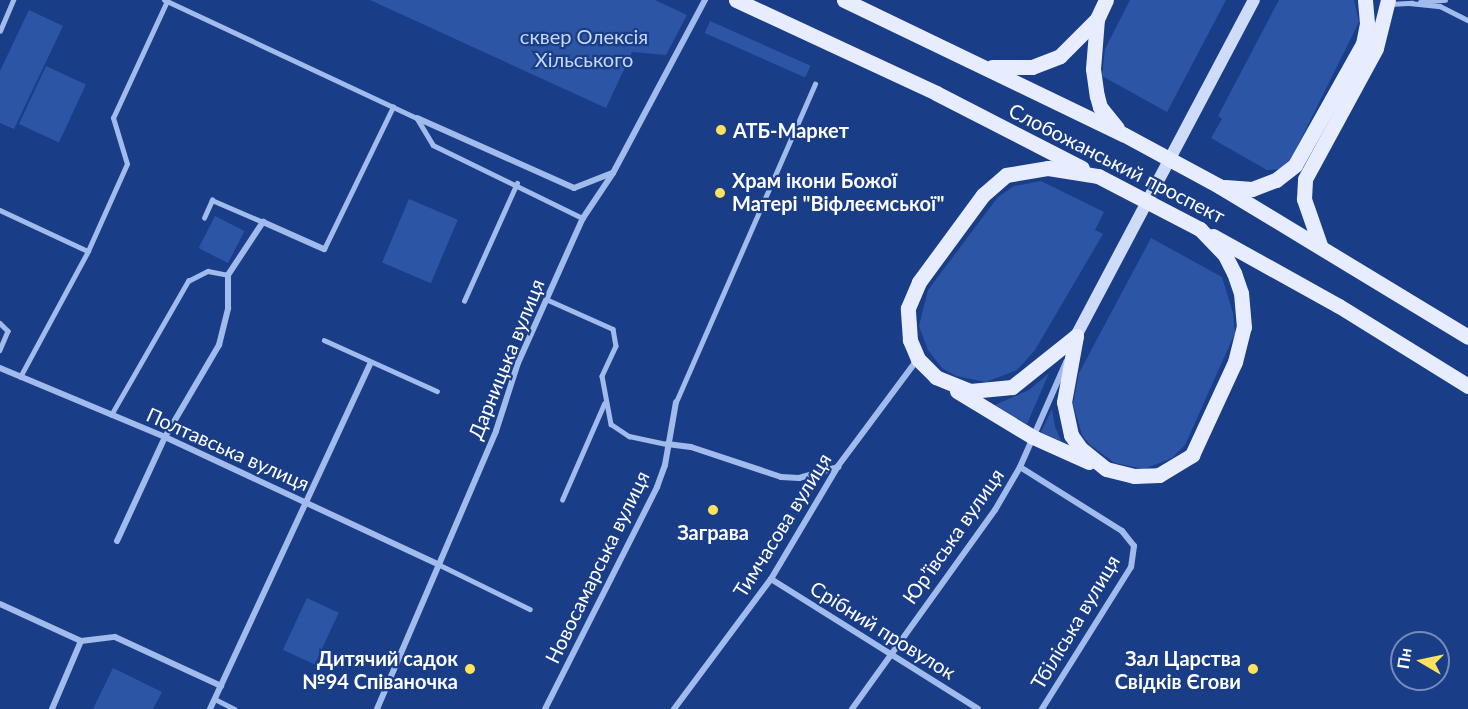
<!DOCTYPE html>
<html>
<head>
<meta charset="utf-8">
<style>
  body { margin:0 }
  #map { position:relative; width:1468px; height:709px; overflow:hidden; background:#1a3d87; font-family:Lato,sans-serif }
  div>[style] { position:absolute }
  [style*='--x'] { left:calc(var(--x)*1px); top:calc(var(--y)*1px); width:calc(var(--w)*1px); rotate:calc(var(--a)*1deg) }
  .green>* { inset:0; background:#2d55a5; transform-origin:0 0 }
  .lane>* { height:4.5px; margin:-2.25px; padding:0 2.25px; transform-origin:2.25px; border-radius:2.25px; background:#a1bbec }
  .street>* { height:6px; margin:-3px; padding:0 3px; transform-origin:3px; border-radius:3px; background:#a1bbec }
  .secondary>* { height:12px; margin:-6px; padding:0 6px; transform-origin:6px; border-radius:6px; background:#cedbf9 }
  .primary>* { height:15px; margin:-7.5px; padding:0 7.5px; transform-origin:7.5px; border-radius:7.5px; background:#e7edff }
  .primary-bridge>* { height:15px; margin:-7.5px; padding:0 7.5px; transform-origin:7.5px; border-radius:7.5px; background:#e7edff }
  .dots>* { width:16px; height:16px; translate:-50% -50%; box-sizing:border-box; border:3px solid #1a3d87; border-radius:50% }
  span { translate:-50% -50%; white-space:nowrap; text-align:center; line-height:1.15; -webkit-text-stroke:4.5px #1a3d87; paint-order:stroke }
  .park-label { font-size:20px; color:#c7d8f9 }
  .poi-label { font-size:20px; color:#fff; font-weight:700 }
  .left { translate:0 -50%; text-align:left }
  .right { translate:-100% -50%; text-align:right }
  .street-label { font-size:20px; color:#fff }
  .north { position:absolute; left:1390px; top:631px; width:60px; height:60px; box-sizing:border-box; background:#1a3d87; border:2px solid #768bb7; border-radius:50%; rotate:279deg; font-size:16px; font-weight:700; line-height:24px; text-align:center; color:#fff }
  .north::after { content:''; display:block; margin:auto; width:21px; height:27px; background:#fee25d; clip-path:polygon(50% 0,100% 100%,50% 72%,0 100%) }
</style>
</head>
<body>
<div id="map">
  <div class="green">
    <div style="clip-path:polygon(370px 0,655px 0,687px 15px,666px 55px,632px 52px,606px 108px)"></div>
    <div style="clip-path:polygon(1130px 0,1226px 0,1167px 112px,1102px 76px,1105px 49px)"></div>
    <div style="clip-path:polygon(1279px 0,1354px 0,1359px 22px,1292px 157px,1281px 169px,1267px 170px,1211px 138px,1222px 119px,1218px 116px)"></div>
    <div style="clip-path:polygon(29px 10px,63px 26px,14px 129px,0 123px,0 71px)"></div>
    <div style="left:710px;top:21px;width:110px;height:13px;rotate:24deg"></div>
    <div style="left:46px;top:66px;width:44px;height:64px;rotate:25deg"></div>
    <div style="clip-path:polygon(1041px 181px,1104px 212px,1095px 230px,1103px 234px,1035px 350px,1017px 370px,986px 382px,956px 376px,942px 368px,928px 350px,919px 326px,928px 290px,998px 197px,1014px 186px)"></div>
    <div style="left:409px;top:199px;width:53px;height:69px;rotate:23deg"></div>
    <div style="left:215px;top:216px;width:33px;height:36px;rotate:27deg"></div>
    <div style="clip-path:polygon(1151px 238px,1222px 277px,1233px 313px,1235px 333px,1185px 445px,1172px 458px,1144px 469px,1115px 463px,1090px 445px,1082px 435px,1073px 404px,1079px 373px)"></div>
    <div style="clip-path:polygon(1049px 373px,1027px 424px,995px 405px,1029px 390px)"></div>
    <div style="clip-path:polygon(1052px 409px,1055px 427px,1061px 441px,1041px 432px)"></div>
    <div style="left:307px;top:598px;width:35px;height:57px;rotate:25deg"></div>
    <div style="clip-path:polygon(113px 668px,162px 692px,153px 709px,93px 709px)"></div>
  </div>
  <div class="lane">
    <div style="--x:1420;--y:2;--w:25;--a:-5"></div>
    <div style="--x:1409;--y:3;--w:31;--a:6"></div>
    <div style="--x:1440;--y:6;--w:31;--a:27"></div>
    <div style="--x:1390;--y:4;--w:22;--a:-3"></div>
    <div style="--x:0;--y:31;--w:34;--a:-67"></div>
    <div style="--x:0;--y:210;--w:97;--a:25"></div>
    <div style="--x:204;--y:218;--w:20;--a:-66"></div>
    <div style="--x:212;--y:200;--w:56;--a:23.3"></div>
    <div style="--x:324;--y:249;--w:158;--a:-64.1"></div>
    <div style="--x:546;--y:299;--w:73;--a:24.1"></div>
    <div style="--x:613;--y:329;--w:17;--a:80"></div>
    <div style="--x:616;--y:346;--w:33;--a:115"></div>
    <div style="--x:602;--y:376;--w:49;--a:79.4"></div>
    <div style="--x:611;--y:424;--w:22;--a:34"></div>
    <div style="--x:629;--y:436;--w:39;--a:12"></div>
    <div style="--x:464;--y:301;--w:129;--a:-65.8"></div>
    <div style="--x:0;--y:323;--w:11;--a:45"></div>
    <div style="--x:8;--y:331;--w:21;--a:113"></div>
    <div style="--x:324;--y:340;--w:124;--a:24.3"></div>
    <div style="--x:20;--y:377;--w:143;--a:-61.6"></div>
    <div style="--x:88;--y:251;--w:95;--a:-65.9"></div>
    <div style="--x:127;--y:164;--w:48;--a:-106.9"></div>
    <div style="--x:113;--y:118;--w:129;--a:-65.2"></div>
    <div style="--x:167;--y:1;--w:276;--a:25.1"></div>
    <div style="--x:417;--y:118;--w:31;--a:59"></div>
    <div style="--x:433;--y:145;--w:167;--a:26"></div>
    <div style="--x:676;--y:402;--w:347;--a:-66.4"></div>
    <div style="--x:111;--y:415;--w:155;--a:-60.1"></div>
    <div style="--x:188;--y:281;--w:22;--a:-27"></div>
    <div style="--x:208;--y:271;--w:20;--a:11"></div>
    <div style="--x:562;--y:500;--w:105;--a:-66.4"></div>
    <div style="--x:440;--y:565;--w:100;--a:26.1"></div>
    <div style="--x:215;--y:699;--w:22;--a:27"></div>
  </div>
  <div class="street">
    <div style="--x:165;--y:0;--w:2;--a:27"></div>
    <div style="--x:417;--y:118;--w:172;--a:24"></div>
    <div style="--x:574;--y:188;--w:41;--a:-21.5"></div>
    <div style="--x:0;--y:368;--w:179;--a:22.7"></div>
    <div style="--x:165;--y:437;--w:303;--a:25"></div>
    <div style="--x:667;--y:444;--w:24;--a:7"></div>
    <div style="--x:691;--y:447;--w:95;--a:18.4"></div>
    <div style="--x:781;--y:477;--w:18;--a:3"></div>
    <div style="--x:799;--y:478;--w:41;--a:-15.8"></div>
    <div style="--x:1020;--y:467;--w:120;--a:32.1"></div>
    <div style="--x:1122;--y:531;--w:19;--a:51"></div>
    <div style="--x:1134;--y:546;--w:21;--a:98"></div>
    <div style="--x:1131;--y:567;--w:168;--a:122.1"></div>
    <div style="--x:117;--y:541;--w:115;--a:-65.2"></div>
    <div style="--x:165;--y:437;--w:107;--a:-59.6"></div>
    <div style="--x:219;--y:345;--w:38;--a:-76"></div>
    <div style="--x:228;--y:308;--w:33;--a:-90"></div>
    <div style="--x:228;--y:275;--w:64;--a:-56.6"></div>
    <div style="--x:263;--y:222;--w:67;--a:23.9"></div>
    <div style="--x:771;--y:579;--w:244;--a:32.1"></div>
    <div style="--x:0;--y:604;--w:89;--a:24.6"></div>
    <div style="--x:81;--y:641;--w:34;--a:-7"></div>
    <div style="--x:115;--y:637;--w:117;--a:24.8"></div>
    <div style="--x:52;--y:709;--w:74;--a:-66.9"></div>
    <div style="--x:210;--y:709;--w:380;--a:-65.1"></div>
    <div style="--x:377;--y:709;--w:302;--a:-66.8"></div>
    <div style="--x:496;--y:431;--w:71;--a:-72.1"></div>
    <div style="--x:518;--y:363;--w:159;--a:-65.9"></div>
    <div style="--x:583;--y:218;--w:54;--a:-56.3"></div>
    <div style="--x:613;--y:173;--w:196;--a:-62"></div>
    <div style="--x:545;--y:709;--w:249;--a:-63.2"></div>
    <div style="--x:657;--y:487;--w:23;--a:-70"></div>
    <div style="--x:665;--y:465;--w:64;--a:-80.1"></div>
    <div style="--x:674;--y:709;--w:162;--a:-53.3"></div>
    <div style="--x:771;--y:579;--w:131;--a:-59.3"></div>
    <div style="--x:838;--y:466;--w:132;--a:-53.3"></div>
    <div style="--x:852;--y:709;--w:245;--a:-54.3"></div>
    <div style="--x:995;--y:510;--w:50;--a:-59.8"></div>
    <div style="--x:1020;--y:467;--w:115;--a:-66.3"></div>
  </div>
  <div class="secondary">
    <div style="--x:1076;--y:336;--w:380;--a:-62.1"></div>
  </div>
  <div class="primary">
    <div style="--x:736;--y:0;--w:221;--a:24.9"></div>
    <div style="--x:936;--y:93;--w:164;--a:27.2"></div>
    <div style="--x:844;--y:0;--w:310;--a:25.7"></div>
    <div style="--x:1097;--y:19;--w:50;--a:94.6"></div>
    <div style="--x:1093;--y:69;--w:27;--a:82"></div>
    <div style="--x:1097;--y:96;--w:11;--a:75"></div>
    <div style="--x:1100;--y:107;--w:27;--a:51"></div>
    <div style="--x:992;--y:67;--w:40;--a:0"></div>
    <div style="--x:1032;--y:67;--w:30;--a:-21"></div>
    <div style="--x:1060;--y:56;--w:52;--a:-45"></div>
    <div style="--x:1097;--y:19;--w:21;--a:-65"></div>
    <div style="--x:1219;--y:186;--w:291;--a:31.2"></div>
    <div style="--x:1225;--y:187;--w:27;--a:4"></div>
    <div style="--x:1252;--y:189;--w:26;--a:-21"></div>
    <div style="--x:1276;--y:180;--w:24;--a:-38"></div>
    <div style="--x:1295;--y:165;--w:139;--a:-60.7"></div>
    <div style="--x:1363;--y:44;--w:21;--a:-79"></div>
    <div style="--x:1367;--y:23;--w:23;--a:-95"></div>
    <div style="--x:1213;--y:236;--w:144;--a:29.1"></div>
    <div style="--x:1339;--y:306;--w:152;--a:31.8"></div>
    <div style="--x:1320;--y:245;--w:49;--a:-109.2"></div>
    <div style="--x:1304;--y:199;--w:20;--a:-87"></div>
    <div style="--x:1305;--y:179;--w:149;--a:-61.5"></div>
    <div style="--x:1376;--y:48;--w:49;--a:-76"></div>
    <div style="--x:1076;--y:336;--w:82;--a:141.4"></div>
    <div style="--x:1012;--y:387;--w:42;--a:174.6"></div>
    <div style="--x:970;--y:391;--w:37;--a:-158"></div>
    <div style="--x:936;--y:377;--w:25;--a:-135"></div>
    <div style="--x:918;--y:359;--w:21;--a:-113"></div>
    <div style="--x:910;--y:340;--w:32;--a:-94"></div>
    <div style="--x:908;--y:308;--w:28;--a:-67"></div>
    <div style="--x:919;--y:282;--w:108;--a:-53.7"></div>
    <div style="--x:983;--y:195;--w:30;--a:-41"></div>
    <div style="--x:1006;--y:175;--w:43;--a:-9.5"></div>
    <div style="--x:1048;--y:168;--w:51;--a:9.1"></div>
    <div style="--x:1076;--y:336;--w:67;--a:100.3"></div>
    <div style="--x:1064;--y:402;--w:34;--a:78"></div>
    <div style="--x:1071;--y:435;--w:16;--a:55"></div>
    <div style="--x:1080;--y:448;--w:33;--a:39"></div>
    <div style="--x:1106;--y:469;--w:29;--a:14"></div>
    <div style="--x:1134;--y:476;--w:25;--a:-2"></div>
    <div style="--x:1159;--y:475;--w:39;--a:-31"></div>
    <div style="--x:1192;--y:455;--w:102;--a:-65.2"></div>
    <div style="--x:1235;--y:362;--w:36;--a:-76"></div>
    <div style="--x:1244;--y:327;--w:34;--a:-95"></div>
    <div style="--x:1241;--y:293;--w:21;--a:-109"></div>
    <div style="--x:1234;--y:273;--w:20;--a:-117"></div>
    <div style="--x:1225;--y:255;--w:36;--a:-134"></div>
    <div style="--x:957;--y:391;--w:89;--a:31.2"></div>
    <div style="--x:1033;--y:437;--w:61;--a:24.1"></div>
  </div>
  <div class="primary-bridge">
    <div style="--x:1123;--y:134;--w:109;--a:28.4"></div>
    <div style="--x:1098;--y:176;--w:115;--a:27.5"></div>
  </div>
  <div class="dots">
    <div style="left:721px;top:130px;background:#fee25d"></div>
    <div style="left:720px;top:193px;background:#fee25d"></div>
    <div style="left:713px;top:510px;background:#fee25d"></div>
    <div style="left:470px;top:669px;background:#fee25d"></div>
    <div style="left:1253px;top:669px;background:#fee25d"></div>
  </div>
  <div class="park-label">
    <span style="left:584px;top:48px">сквер Олексія<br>Хільського</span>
  </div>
  <div class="poi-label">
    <span class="left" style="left:733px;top:130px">АТБ-Маркет</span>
    <span class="left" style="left:732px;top:192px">Храм ікони Божої<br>Матері "Віфлеємської"</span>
    <span style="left:713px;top:532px">Заграва</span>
    <span class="right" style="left:458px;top:670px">Дитячий садок<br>№94 Співаночка</span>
    <span class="right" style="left:1241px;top:670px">Зал Царства<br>Свідків Єгови</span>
  </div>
  <div class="street-label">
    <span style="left:1117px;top:163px;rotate:27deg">Слобожанський проспект</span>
    <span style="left:506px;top:359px;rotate:-68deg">Дарницька вулиця</span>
    <span style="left:228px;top:449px;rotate:24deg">Полтавська вулиця</span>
    <span style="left:782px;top:525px;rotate:-58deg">Тимчасова вулиця</span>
    <span style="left:953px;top:536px;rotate:-55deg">Юрʼївська вулиця</span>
    <span style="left:597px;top:567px;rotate:-64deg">Новосамарська вулиця</span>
    <span style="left:1075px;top:622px;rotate:-59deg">Тбіліська вулиця</span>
    <span style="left:883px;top:630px;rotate:32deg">Срібний провулок</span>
  </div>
  <div class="north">Пн</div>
</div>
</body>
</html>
